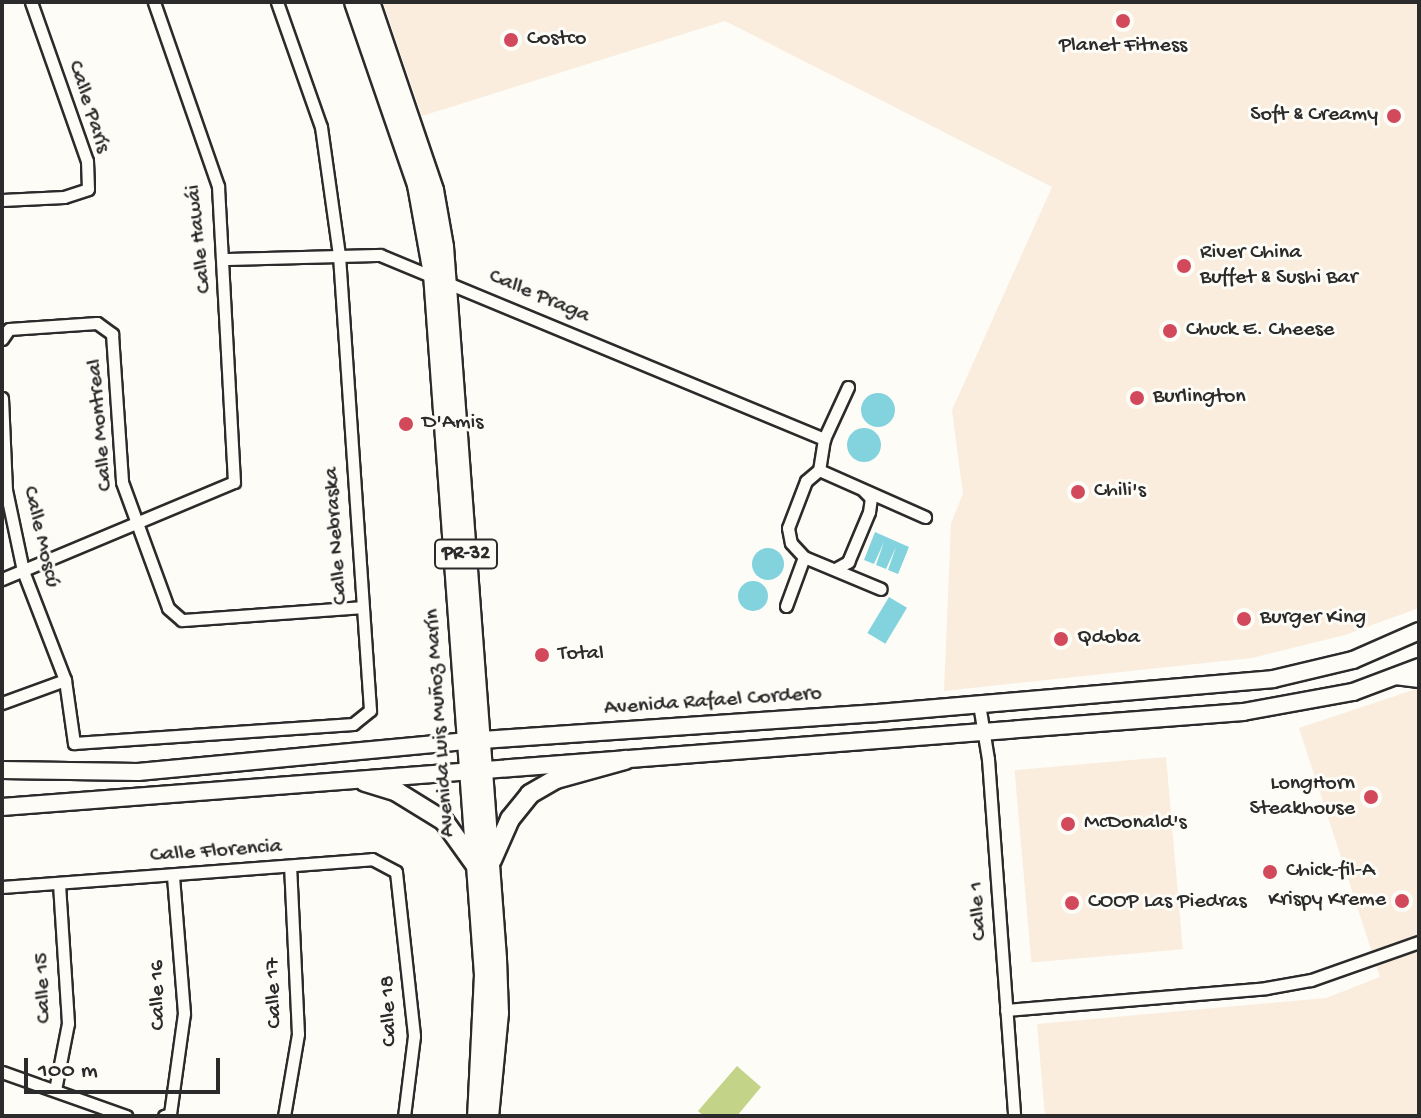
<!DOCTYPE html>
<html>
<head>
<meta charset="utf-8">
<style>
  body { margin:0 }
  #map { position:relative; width:1421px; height:1118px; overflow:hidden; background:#fdfcf7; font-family:"Gochi Hand",sans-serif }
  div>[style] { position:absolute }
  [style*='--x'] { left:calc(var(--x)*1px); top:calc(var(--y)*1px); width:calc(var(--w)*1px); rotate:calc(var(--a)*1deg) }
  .built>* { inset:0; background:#faedde; transform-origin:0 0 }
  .green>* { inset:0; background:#c3d388 }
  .water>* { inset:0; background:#83d3de; transform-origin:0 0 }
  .round { border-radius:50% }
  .roads { filter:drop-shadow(2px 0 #2b2b2b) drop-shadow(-2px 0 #2b2b2b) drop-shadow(0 2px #2b2b2b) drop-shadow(0 -2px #2b2b2b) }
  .street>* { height:11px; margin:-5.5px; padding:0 5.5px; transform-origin:5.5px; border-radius:5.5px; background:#fdfcf7 }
  .secondary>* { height:16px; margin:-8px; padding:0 8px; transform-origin:8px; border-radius:8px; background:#fdfcf7 }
  .primary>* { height:18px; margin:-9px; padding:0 9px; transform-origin:9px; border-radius:9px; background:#fdfcf7 }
  .dots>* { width:22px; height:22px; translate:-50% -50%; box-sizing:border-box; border:4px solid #fdfcf7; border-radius:50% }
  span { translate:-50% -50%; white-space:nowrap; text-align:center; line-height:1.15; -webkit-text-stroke:6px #fdfcf7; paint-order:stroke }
  .shield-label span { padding:2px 6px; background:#fdfcf7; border:2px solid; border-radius:6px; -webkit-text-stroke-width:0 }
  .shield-label { font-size:20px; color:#2b2b2b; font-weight:700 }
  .poi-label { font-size:22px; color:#2b2b2b }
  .left { translate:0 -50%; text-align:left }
  .right { translate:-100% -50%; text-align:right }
  .street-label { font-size:22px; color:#2b2b2b }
  .frame { position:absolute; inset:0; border:4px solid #2b2b2b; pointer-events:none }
  .scale { position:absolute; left:24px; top:1058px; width:196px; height:36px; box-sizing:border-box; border:4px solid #2b2b2b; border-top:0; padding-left:10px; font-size:24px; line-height:28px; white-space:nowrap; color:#2b2b2b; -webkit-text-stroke:6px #fdfcf7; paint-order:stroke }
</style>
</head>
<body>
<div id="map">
  <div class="built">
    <div style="clip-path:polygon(383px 2px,1419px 2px,1419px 608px,1345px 635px,1252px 658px,944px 691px,951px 523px,963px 494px,952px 410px,1052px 187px,725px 21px,422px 116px)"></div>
    <div style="clip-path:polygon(1419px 688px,1419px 1116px,1045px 1116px,1037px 1024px,1326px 998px,1380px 977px,1299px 728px)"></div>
    <div style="left:1166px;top:757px;width:193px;height:152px;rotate:85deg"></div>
  </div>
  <div class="green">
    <div style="clip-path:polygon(737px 1066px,761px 1087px,737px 1116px,704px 1116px,698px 1111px)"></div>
  </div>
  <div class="water">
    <div class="round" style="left:861px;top:393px;width:34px;height:34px"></div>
    <div class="round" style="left:847px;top:428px;width:34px;height:34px"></div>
    <div style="clip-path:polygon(875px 532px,909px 547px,898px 574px,888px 570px,896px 547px,886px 569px,876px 565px,884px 542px,874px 564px,864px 560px)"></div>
    <div class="round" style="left:752px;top:548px;width:32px;height:32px"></div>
    <div class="round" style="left:738px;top:581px;width:30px;height:30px"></div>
    <div style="left:889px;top:597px;width:21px;height:42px;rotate:31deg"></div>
  </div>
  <div class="roads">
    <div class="street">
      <div style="--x:2;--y:200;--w:62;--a:-2.8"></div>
      <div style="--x:64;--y:197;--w:25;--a:-18"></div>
      <div style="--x:88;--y:189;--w:28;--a:-92"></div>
      <div style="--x:87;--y:161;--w:169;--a:-109.4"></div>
      <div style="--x:224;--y:259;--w:156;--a:-1.5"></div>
      <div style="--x:380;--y:255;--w:481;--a:22.5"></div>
      <div style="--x:2;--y:339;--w:12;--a:-55"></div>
      <div style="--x:9;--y:329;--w:88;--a:-3.9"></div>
      <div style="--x:97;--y:323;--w:19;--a:36"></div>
      <div style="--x:112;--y:334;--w:148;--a:86.1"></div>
      <div style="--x:122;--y:482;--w:134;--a:69.9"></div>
      <div style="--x:168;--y:608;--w:18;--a:41"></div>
      <div style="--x:182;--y:620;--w:180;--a:-4.1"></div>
      <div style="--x:848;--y:387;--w:57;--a:114.8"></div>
      <div style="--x:824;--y:439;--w:31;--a:99"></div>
      <div style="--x:819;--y:470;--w:17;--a:140"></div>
      <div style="--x:806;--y:481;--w:50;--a:111"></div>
      <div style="--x:788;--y:528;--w:15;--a:79"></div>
      <div style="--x:791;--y:543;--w:19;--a:47"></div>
      <div style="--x:804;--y:557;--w:83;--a:22.6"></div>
      <div style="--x:2;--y:398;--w:92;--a:87.5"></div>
      <div style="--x:6;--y:490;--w:83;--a:78.1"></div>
      <div style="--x:23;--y:571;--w:117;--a:68.9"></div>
      <div style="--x:65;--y:680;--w:64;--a:81.9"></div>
      <div style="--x:74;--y:743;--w:280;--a:-3.9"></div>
      <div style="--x:353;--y:724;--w:22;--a:-39"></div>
      <div style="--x:370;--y:710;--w:456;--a:-93.9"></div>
      <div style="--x:339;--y:255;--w:129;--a:-98"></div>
      <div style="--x:321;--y:127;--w:133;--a:-109.4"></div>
      <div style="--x:819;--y:470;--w:116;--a:23.9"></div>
      <div style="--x:837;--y:568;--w:13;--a:-29"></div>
      <div style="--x:848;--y:562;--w:54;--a:-67.2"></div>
      <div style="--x:869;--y:512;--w:14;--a:-82"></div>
      <div style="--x:871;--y:498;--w:10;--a:-135"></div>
      <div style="--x:2;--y:579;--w:251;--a:-22.7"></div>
      <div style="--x:234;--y:482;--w:296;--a:-93.1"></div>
      <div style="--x:218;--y:186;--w:195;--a:-109.2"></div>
      <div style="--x:786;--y:606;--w:52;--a:-69.8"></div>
      <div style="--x:1394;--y:678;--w:25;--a:7"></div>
      <div style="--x:2;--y:703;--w:67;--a:-20.1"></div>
      <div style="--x:979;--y:704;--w:56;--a:80.7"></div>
      <div style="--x:988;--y:759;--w:358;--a:85.8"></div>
      <div style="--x:2;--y:887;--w:371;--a:-4.3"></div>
      <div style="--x:372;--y:859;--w:27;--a:28"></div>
      <div style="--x:396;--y:872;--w:165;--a:83.7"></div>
      <div style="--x:414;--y:1036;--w:81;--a:97.1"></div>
      <div style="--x:1006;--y:1010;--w:261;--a:-4.8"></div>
      <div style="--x:1266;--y:988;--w:46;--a:-10.1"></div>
      <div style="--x:1311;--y:980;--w:114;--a:-19.4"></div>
      <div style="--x:2;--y:1072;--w:132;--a:19.5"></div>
      <div style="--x:55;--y:1090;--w:68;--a:-79"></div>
      <div style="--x:68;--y:1023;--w:140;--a:-93.7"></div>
      <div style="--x:164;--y:1116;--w:6;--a:-18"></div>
      <div style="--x:170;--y:1114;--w:102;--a:-82.1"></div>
      <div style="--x:184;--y:1013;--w:137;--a:-94.6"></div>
      <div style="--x:284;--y:1116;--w:83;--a:-80.3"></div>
      <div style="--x:298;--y:1034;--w:167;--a:-92.7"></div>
    </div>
    <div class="secondary">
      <div style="--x:2;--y:770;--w:136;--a:0.8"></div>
      <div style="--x:138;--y:772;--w:331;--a:-5.4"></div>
      <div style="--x:468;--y:741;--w:410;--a:-3.9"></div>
      <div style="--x:877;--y:713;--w:397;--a:-4.9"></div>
      <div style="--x:1273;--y:679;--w:82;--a:-13.4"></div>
      <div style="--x:1353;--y:660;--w:72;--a:-23.7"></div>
      <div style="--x:2;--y:807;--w:1245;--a:-4.38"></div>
      <div style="--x:1243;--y:712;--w:112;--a:-10.3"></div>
      <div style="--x:1353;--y:692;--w:71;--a:-20.7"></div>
    </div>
    <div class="primary">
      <div style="--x:354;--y:2;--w:194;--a:71"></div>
      <div style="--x:417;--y:185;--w:90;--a:79.8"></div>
      <div style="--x:433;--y:274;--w:703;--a:85.84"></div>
      <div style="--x:484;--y:975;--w:141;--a:92.8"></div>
      <div style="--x:370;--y:2;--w:199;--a:71.2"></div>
      <div style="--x:434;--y:190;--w:58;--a:80"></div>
      <div style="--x:444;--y:247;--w:714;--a:85.74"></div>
      <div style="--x:497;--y:959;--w:54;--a:87.9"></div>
      <div style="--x:499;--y:1013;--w:103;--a:95.5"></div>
      <div style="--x:365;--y:782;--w:34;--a:17"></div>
      <div style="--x:397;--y:792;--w:55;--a:31.7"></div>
      <div style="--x:444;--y:821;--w:52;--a:54.5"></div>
      <div style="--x:492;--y:860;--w:45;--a:-66.3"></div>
      <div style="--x:510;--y:819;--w:32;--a:-51"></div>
      <div style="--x:530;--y:794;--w:30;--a:-30"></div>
      <div style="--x:556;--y:779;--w:72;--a:-15.4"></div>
    </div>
  </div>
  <div class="dots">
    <div style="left:1123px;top:21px;background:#d1495b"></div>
    <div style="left:511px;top:40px;background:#d1495b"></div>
    <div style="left:1394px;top:116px;background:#d1495b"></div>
    <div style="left:1184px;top:266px;background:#d1495b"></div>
    <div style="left:1170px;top:331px;background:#d1495b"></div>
    <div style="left:1137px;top:398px;background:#d1495b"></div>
    <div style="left:406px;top:424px;background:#d1495b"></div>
    <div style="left:1078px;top:492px;background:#d1495b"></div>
    <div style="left:1244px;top:619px;background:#d1495b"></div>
    <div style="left:1061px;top:639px;background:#d1495b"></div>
    <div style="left:542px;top:655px;background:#d1495b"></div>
    <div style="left:1371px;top:797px;background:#d1495b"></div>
    <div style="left:1068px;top:824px;background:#d1495b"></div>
    <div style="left:1270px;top:872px;background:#d1495b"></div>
    <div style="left:1402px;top:901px;background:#d1495b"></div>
    <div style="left:1072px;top:903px;background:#d1495b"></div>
  </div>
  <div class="shield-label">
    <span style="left:466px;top:554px">PR-32</span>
  </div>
  <div class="poi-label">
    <span class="left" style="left:527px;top:40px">Costco</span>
    <span style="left:1123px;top:47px">Planet Fitness</span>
    <span class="right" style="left:1378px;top:116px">Soft &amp; Creamy</span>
    <span class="left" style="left:1200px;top:266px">River China<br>Buffet &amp; Sushi Bar</span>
    <span class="left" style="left:1186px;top:331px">Chuck E. Cheese</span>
    <span class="left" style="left:1153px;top:398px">Burlington</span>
    <span class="left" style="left:422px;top:424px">D'Amis</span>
    <span class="left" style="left:1094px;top:492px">Chili's</span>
    <span class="left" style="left:1260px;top:619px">Burger King</span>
    <span class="left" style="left:1077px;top:639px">Qdoba</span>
    <span class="left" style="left:558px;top:655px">Total</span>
    <span class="right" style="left:1355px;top:797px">LongHorn<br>Steakhouse</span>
    <span class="left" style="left:1084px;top:824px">McDonald's</span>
    <span class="left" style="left:1286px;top:872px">Chick-fil-A</span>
    <span class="right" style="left:1386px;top:901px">Krispy Kreme</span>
    <span class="left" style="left:1088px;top:903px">COOP Las Piedras</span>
  </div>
  <div class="street-label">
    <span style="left:88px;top:107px;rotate:72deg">Calle París</span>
    <span style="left:200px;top:239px;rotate:-96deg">Calle Hawái</span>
    <span style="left:539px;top:297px;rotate:23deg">Calle Praga</span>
    <span style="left:101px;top:425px;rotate:-95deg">Calle Montreal</span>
    <span style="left:337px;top:536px;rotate:-94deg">Calle Nebraska</span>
    <span style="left:40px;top:537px;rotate:77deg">Calle Moscú</span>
    <span style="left:713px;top:702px;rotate:-4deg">Avenida Rafael Cordero</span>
    <span style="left:441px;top:723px;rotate:-94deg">Avenida Luis Muñoz Marín</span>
    <span style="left:216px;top:852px;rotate:-4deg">Calle Florencia</span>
    <span style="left:979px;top:911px;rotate:-94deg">Calle 1</span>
    <span style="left:44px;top:988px;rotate:-92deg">Calle 15</span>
    <span style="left:275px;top:993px;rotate:-92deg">Calle 17</span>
    <span style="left:159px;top:995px;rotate:-91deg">Calle 16</span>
    <span style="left:390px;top:1011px;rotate:-92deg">Calle 18</span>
  </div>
  <div class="frame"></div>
  <div class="scale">100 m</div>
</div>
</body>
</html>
